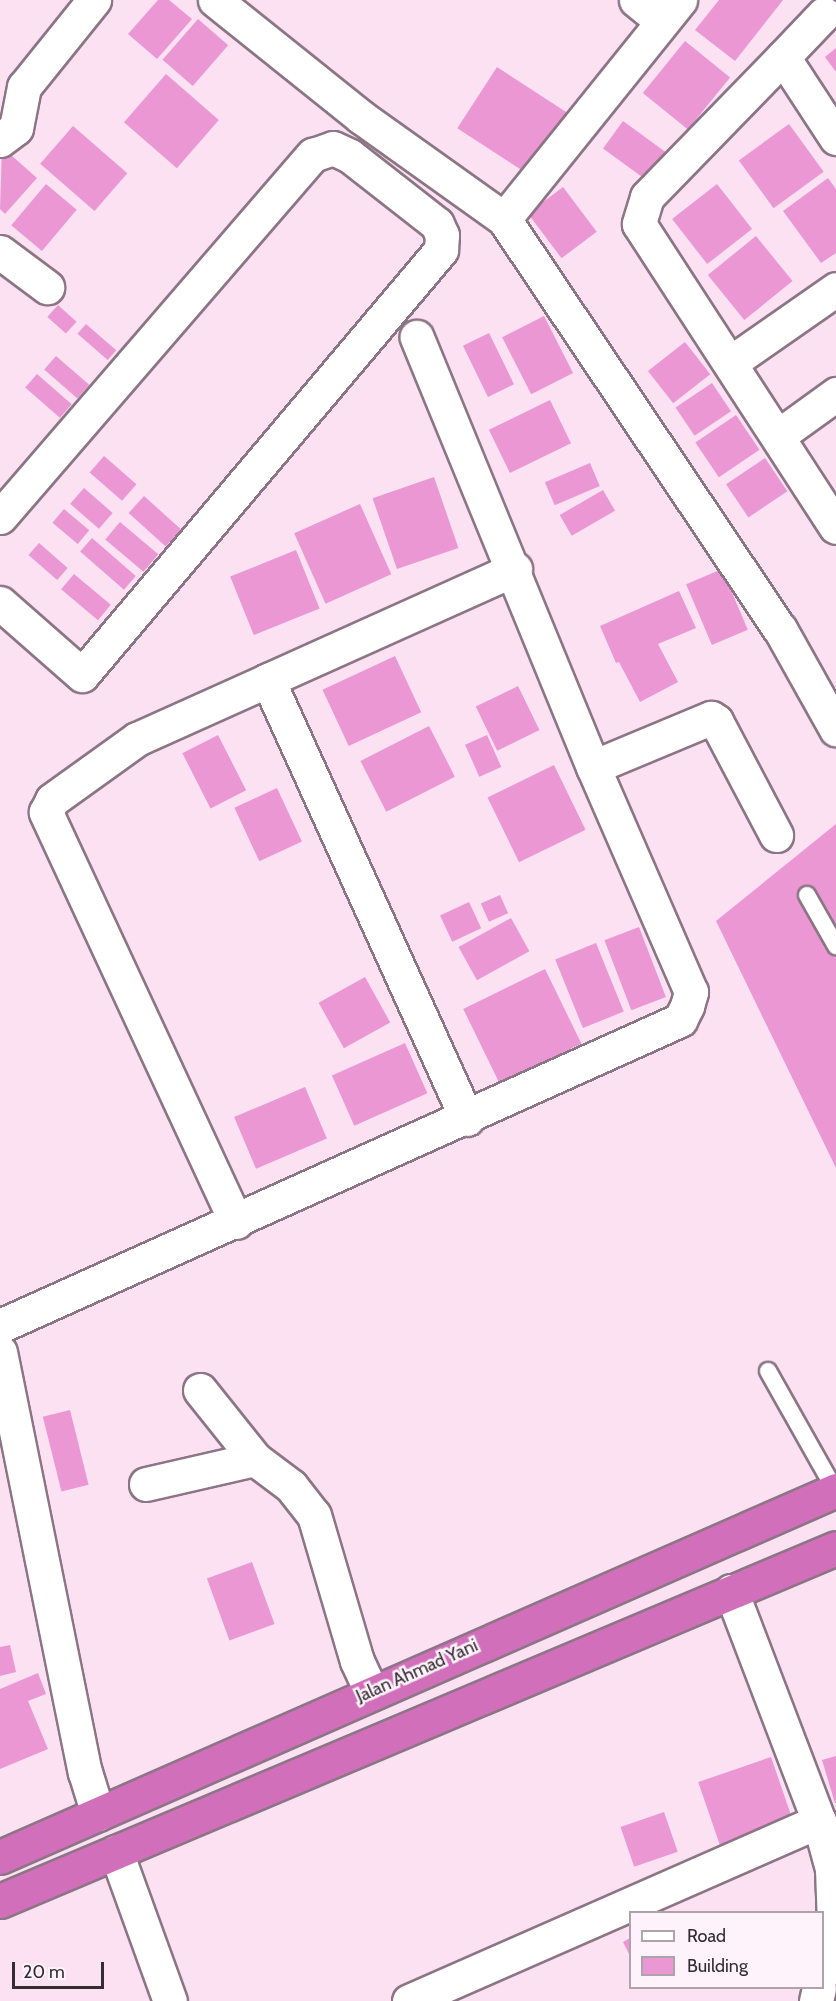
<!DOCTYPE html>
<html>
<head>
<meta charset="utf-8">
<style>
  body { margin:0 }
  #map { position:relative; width:836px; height:2001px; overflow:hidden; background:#fbe1f2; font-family:Cabin,sans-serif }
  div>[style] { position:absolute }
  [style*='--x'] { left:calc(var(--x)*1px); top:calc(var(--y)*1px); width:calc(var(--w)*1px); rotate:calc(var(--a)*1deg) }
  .building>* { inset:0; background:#eb97d4; transform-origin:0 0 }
  .roads { filter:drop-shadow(2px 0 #8c7585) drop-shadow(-2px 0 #8c7585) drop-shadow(0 2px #8c7585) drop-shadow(0 -2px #8c7585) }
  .lane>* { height:16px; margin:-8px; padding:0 8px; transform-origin:8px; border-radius:8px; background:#fff }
  .street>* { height:33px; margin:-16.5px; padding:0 16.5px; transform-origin:16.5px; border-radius:16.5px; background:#fff }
  .highway>* { height:33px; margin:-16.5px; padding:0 16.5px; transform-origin:16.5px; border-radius:16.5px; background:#d26fba }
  span { translate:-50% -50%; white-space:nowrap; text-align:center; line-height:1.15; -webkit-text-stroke:5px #fef3fa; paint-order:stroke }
  .street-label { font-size:18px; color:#352b32 }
  .legend { position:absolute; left:629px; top:1911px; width:195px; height:78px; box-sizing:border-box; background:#fef3fa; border:2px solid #aea3aa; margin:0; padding:8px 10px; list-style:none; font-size:18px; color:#352b32 }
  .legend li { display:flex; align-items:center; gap:12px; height:30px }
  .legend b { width:30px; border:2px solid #aea3aa }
  .scale { position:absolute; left:12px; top:1962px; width:92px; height:27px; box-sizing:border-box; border:3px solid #352b32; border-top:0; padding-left:8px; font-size:18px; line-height:21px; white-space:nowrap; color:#352b32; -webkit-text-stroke:4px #fef3fa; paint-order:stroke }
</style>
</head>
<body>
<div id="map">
  <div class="building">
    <div style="clip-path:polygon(158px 0,169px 0,192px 19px,157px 59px,128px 34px)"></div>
    <div style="clip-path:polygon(719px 0,783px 0,735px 61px,695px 30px)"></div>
    <div style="left:198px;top:19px;width:40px;height:54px;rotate:41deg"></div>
    <div style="left:685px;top:41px;width:58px;height:67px;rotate:39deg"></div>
    <div style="clip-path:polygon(836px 48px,836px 72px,825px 57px)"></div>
    <div style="left:497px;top:67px;width:87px;height:73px;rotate:33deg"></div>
    <div style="left:166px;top:74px;width:70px;height:64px;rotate:41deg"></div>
    <div style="left:623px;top:121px;width:56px;height:34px;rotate:36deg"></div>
    <div style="left:789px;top:124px;width:59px;height:62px;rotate:54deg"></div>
    <div style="left:73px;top:126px;width:72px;height:50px;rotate:41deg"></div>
    <div style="clip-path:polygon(2px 147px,37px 178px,5px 214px,0 209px)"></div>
    <div style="clip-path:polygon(828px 178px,836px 189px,836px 253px,821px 263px,783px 211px)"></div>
    <div style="left:46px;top:184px;width:40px;height:54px;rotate:40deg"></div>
    <div style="left:717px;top:184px;width:57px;height:57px;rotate:52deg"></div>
    <div style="left:563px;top:187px;width:56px;height:44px;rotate:53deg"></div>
    <div style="left:756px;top:236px;width:58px;height:62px;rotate:51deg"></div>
    <div style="left:58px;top:305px;width:25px;height:16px;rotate:42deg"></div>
    <div style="left:544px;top:316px;width:64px;height:47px;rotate:63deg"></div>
    <div style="left:86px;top:324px;width:40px;height:13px;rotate:41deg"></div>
    <div style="left:489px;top:333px;width:57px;height:29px;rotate:64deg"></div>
    <div style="left:685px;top:342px;width:41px;height:47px;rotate:52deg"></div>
    <div style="left:56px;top:356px;width:44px;height:18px;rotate:41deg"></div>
    <div style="left:37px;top:374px;width:46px;height:18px;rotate:41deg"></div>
    <div style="left:712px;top:383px;width:34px;height:44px;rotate:56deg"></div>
    <div style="left:550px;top:400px;width:48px;height:68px;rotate:64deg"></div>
    <div style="left:736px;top:415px;width:42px;height:49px;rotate:56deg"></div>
    <div style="left:104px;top:456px;width:43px;height:22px;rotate:41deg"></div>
    <div style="left:765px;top:458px;width:40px;height:47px;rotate:56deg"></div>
    <div style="left:590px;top:463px;width:25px;height:49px;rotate:67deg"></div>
    <div style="left:434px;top:477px;width:75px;height:65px;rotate:71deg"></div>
    <div style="left:84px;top:488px;width:38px;height:21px;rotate:41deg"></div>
    <div style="left:603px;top:490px;width:24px;height:50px;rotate:60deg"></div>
    <div style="left:144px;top:496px;width:50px;height:23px;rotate:42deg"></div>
    <div style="left:360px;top:504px;width:77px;height:72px;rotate:66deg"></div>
    <div style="left:64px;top:509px;width:33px;height:18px;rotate:40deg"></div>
    <div style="left:120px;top:522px;width:50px;height:23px;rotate:40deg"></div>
    <div style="left:92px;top:538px;width:58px;height:18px;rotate:41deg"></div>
    <div style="left:39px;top:543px;width:38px;height:16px;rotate:41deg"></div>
    <div style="left:296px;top:550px;width:63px;height:71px;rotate:68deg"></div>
    <div style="left:722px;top:569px;width:66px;height:39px;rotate:67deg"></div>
    <div style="left:74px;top:574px;width:48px;height:20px;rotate:40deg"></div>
    <div style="clip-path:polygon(679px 591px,696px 628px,658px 644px,678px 682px,640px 702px,619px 662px,616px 663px,600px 626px)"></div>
    <div style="left:395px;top:656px;width:62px;height:80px;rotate:65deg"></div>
    <div style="left:518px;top:686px;width:49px;height:47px;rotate:64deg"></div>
    <div style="left:429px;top:726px;width:57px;height:77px;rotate:63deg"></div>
    <div style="left:218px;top:735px;width:62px;height:40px;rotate:63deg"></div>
    <div style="left:487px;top:735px;width:35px;height:24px;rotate:66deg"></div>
    <div style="left:554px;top:765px;width:72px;height:74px;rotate:64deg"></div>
    <div style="left:277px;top:788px;width:59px;height:47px;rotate:65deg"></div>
    <div style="clip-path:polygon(836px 824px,836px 1168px,716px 921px)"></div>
    <div style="left:500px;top:895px;width:20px;height:21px;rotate:66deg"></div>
    <div style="left:469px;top:902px;width:29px;height:32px;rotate:65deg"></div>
    <div style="left:511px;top:918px;width:38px;height:60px;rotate:61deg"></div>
    <div style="left:639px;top:927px;width:75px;height:37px;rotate:69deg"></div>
    <div style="left:596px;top:943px;width:74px;height:44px;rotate:68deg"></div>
    <div style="left:545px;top:969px;width:83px;height:91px;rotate:64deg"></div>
    <div style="left:365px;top:977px;width:52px;height:53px;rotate:61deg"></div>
    <div style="left:405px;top:1043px;width:55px;height:80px;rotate:66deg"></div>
    <div style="left:305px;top:1087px;width:56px;height:77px;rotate:67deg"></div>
    <div style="left:70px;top:1410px;width:77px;height:28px;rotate:76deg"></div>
    <div style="left:252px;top:1562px;width:66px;height:48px;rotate:70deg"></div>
    <div style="clip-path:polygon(10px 1645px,16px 1672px,0 1676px,0 1647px)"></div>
    <div style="clip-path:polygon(38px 1673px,46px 1694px,28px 1701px,48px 1749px,0 1769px,0 1689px)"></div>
    <div style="clip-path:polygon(836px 1756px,836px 1803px,835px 1803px,822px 1760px)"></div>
    <div style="left:771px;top:1757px;width:69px;height:77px;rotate:71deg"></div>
    <div style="left:664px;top:1812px;width:42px;height:46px;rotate:71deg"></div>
    <div style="clip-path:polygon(630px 1938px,630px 1956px,623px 1942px)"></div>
  </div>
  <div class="roads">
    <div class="lane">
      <div style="--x:807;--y:895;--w:59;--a:60.4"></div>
      <div style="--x:768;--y:1371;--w:137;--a:60.6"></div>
    </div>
    <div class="street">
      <div style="--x:215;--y:0;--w:187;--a:38.7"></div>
      <div style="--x:361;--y:117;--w:176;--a:35.5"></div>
      <div style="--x:504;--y:219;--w:494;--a:56.1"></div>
      <div style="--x:780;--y:629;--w:115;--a:60.8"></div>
      <div style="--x:636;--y:0;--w:33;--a:39"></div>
      <div style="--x:824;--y:14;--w:59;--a:133.6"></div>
      <div style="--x:783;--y:57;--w:97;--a:56.8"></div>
      <div style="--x:783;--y:57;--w:195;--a:134.2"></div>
      <div style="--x:647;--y:197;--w:28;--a:107"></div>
      <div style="--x:639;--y:224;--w:361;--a:57"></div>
      <div style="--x:0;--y:140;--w:20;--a:-37"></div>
      <div style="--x:16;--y:128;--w:42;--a:-79"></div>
      <div style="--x:24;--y:87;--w:112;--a:-51.2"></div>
      <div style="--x:504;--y:219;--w:281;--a:-51.2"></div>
      <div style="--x:0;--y:252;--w:59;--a:36.7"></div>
      <div style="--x:730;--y:363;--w:129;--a:-34.9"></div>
      <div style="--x:778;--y:436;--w:72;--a:-35.9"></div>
      <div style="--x:0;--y:517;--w:479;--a:-49.2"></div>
      <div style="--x:313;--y:155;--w:21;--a:-19"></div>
      <div style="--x:333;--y:148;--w:19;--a:25"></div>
      <div style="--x:350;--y:156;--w:110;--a:38"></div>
      <div style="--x:437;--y:224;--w:12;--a:66"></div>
      <div style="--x:442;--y:235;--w:15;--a:94"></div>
      <div style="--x:441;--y:250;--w:556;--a:130.19"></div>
      <div style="--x:82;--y:675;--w:109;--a:-138.7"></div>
      <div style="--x:593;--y:767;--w:128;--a:-22.6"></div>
      <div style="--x:711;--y:718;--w:6;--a:31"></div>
      <div style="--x:716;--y:721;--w:129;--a:62.2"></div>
      <div style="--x:467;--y:1119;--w:482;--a:-114.4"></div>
      <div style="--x:268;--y:680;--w:271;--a:-24.2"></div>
      <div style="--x:236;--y:1222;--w:452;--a:-114.9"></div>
      <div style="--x:46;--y:812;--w:13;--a:-63"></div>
      <div style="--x:52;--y:800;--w:105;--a:-35.7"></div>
      <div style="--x:137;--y:739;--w:144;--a:-24.2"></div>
      <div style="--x:0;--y:1326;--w:746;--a:-24.23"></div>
      <div style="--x:680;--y:1020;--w:16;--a:-63"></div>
      <div style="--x:687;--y:1006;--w:15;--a:-74"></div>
      <div style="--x:691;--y:992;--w:245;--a:-113.5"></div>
      <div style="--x:593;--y:767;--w:465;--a:-112.3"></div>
      <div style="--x:0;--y:1352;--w:429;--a:78.6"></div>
      <div style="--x:85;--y:1772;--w:44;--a:72.8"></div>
      <div style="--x:200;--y:1390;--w:88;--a:51.4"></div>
      <div style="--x:255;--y:1459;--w:45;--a:36.9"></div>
      <div style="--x:291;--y:1486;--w:37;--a:52"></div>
      <div style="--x:314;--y:1515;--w:152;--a:73.6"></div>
      <div style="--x:357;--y:1661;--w:33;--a:65"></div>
      <div style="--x:146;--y:1484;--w:112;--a:-12.9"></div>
      <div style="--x:731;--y:1591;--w:246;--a:69.1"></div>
      <div style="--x:819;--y:1821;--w:50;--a:74.8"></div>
      <div style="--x:832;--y:1869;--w:55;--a:87.9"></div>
      <div style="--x:834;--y:1924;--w:51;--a:103.5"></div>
      <div style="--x:116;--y:1852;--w:158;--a:70.1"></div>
      <div style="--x:409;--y:2001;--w:448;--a:-23.7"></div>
      <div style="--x:816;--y:2001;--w:13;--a:-77"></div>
    </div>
    <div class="highway">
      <div style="--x:0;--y:1857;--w:913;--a:-23.7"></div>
      <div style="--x:0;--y:1901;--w:907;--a:-22.89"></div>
    </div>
  </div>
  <div class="street-label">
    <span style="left:417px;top:1671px;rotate:-24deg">Jalan Ahmad Yani</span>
  </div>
  <ul class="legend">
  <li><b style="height:8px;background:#fff"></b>Road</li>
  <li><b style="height:16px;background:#eb97d4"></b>Building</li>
  </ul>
  <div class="scale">20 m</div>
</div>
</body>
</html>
